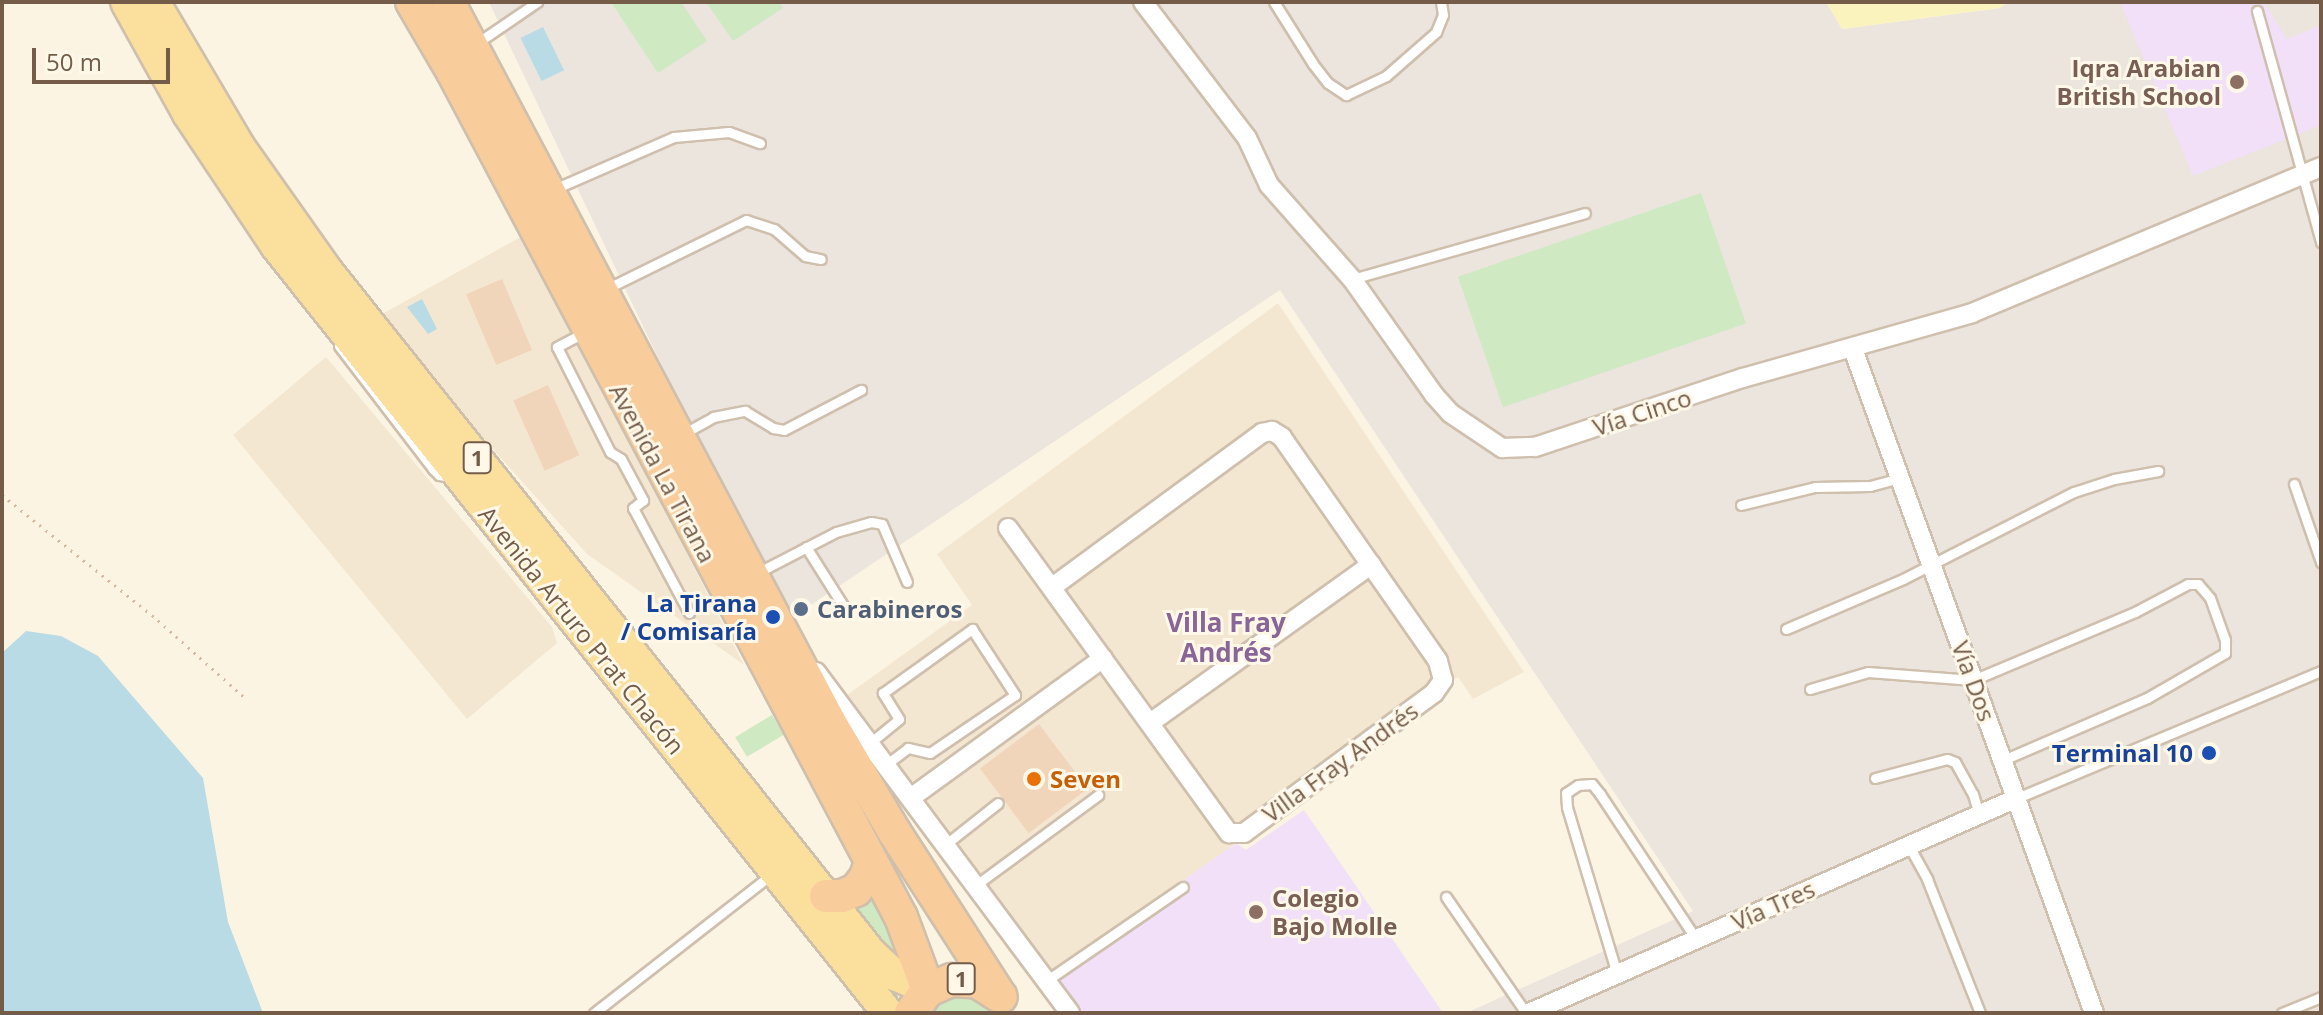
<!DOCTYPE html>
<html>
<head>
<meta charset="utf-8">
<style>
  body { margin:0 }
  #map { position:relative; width:2323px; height:1015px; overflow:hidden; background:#fcf4e3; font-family:"Open Sans",sans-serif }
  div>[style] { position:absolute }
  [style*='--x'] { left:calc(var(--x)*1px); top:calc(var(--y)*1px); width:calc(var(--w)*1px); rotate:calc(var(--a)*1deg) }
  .residential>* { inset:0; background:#f4e7d1 }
  .industrial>* { inset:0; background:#ebe5de }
  .education>* { inset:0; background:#f1e0f8 }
  .green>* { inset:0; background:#cfe9c2; transform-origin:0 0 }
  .sand>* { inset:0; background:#fbf3be }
  .water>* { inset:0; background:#b8dbe5; transform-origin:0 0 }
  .building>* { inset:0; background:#f1d5bb; transform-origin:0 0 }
  .path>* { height:3px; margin-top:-1.5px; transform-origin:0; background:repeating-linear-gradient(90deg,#d6b89e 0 2px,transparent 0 8px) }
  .roads { filter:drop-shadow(2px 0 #cfbfad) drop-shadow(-2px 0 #cfbfad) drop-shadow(0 2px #cfbfad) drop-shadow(0 -2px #cfbfad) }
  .service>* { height:9px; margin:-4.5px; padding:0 4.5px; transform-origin:4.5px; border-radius:4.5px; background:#fff }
  .minor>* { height:18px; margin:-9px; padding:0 9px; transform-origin:9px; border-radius:9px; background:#fff }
  .primary>* { height:30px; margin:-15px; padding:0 15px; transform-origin:15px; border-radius:15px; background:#fbdf9c }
  .trunk>* { height:32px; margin:-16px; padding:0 16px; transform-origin:16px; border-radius:16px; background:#f8cc9b }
  .dots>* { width:22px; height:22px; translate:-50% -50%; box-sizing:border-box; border:4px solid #fff8e9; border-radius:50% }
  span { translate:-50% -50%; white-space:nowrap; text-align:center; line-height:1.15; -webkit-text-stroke:6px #fff8e9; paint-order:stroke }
  .shield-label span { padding:2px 6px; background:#fff8e9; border:2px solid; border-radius:6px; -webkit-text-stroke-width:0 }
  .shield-label { font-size:22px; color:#745c49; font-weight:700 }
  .education-label { font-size:24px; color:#785e54; font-weight:700 }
  .right { translate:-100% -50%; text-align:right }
  .left { translate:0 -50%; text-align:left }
  .street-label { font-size:24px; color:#745c49 }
  .transit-label { font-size:24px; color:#164399; font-weight:700 }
  .service-label { font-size:24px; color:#4e5e75; font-weight:700 }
  .food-label { font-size:24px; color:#c56008; font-weight:700 }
  .neighbourhood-label { font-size:26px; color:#8a6597; font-weight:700 }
  .frame { position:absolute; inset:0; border:4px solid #745c49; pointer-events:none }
  .scale { position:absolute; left:32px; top:48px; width:138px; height:36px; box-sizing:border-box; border:4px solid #745c49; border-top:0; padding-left:10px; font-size:24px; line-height:28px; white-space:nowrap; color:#745c49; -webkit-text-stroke:6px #fff8e9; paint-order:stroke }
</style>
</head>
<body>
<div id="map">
  <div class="residential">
    <div style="clip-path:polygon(524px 235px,744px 665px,587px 554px,375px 318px)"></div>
    <div style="clip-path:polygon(1278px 303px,1524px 672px,1473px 699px,1458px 677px,1236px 843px,1053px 973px,847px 695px,972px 605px,937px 554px)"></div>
    <div style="clip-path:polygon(326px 357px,552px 627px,557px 643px,467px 719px,233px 435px)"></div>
  </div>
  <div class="industrial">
    <div style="clip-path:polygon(489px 2px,1826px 2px,1842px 29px,2000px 8px,2008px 2px,2321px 2px,2321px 1013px,1466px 1013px,1693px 911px,1280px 290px,784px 623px)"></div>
  </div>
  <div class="education">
    <div style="clip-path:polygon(2120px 2px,2264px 2px,2287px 39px,2319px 26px,2321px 125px,2193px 176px)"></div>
    <div style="clip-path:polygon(1304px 810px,1443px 1013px,1083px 1013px,1053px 973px,1236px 843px,1246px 850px)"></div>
  </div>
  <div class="green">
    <div style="clip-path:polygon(611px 2px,681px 2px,707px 41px,658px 73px)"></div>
    <div style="clip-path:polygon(706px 2px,779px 2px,783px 8px,733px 41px)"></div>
    <div style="left:1701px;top:193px;width:138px;height:257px;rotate:71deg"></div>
    <div style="left:772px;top:715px;width:23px;height:43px;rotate:59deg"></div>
    <div style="clip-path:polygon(873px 887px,902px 964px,847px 907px)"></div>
    <div style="clip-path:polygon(955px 997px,978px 1001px,990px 1013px,931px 1013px,943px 1001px)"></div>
  </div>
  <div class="sand">
    <div style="clip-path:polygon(1826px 2px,2008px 2px,2000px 8px,1842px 29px)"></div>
  </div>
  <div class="water">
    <div style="left:543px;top:27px;width:48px;height:25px;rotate:64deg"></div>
    <div style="clip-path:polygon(422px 299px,437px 329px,428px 334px,407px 307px)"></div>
    <div style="clip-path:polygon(26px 631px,61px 636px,98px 656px,203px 778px,228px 922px,263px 1013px,2px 1013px,2px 653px)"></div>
  </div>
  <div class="building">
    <div style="left:502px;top:279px;width:77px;height:39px;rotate:67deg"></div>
    <div style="left:548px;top:385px;width:77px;height:38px;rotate:66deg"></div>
    <div style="left:1039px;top:724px;width:81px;height:74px;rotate:53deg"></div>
  </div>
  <div class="path">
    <div style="--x:2;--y:495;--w:192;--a:38.7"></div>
    <div style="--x:152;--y:615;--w:122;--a:41.7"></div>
  </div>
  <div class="roads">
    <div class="service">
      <div style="--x:1274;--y:2;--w:73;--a:57.8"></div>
      <div style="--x:1313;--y:64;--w:24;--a:52"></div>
      <div style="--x:1328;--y:83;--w:22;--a:34"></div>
      <div style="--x:1346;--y:95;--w:44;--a:-25.4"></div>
      <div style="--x:1386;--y:76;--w:67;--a:-41.3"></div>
      <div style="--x:1436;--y:32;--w:18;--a:-68"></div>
      <div style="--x:1443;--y:15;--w:13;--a:-99"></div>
      <div style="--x:2257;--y:11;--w:240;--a:74.5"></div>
      <div style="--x:477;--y:43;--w:73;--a:-34.3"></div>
      <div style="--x:552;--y:190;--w:133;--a:-23.5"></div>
      <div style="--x:674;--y:137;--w:55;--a:-5.2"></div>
      <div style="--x:729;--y:132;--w:33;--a:20"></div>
      <div style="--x:1352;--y:279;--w:242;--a:-15.8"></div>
      <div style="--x:608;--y:288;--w:154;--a:-26.2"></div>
      <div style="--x:746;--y:220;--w:29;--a:18"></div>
      <div style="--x:774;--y:229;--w:41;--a:41.1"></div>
      <div style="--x:805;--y:256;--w:16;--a:11"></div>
      <div style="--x:585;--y:332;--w:32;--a:152"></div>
      <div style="--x:557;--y:347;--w:118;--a:63.2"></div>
      <div style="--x:610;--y:452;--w:13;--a:32"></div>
      <div style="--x:621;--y:459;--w:47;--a:61.8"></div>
      <div style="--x:643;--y:500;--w:13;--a:141"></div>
      <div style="--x:633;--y:508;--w:119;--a:61.9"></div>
      <div style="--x:339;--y:346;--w:155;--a:52.6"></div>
      <div style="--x:433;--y:469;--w:8;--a:45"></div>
      <div style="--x:439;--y:475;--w:13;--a:9"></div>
      <div style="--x:681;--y:435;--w:37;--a:-29"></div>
      <div style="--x:713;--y:417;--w:33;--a:-11"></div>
      <div style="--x:745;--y:411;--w:33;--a:31"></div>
      <div style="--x:773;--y:428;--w:11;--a:10"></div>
      <div style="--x:784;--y:430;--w:87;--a:-27.5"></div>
      <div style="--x:2294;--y:484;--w:83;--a:70.9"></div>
      <div style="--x:1741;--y:505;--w:76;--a:-13.7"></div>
      <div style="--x:1815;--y:487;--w:55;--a:-1"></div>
      <div style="--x:1870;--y:486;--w:31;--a:-15"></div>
      <div style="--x:806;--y:547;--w:71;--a:57.7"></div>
      <div style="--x:755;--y:574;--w:91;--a:-27.4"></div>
      <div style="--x:836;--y:532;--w:36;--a:-16"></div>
      <div style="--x:871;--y:522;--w:11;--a:10"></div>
      <div style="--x:882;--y:524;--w:63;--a:66.7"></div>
      <div style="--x:1786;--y:629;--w:127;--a:-23.1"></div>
      <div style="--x:1903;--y:579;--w:192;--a:-27"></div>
      <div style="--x:2074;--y:492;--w:42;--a:-18"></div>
      <div style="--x:2114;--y:479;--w:45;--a:-10.3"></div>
      <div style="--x:1810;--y:689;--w:60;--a:-16.3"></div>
      <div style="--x:1868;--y:672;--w:105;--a:4.4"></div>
      <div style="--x:1973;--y:680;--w:176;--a:-22.8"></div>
      <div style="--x:2135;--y:612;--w:60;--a:-27.8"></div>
      <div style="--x:2188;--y:584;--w:10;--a:0"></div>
      <div style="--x:2198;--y:584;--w:18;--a:49"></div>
      <div style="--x:2210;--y:598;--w:45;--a:70.3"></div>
      <div style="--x:2225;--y:640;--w:13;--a:90"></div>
      <div style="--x:2225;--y:653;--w:90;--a:150"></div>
      <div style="--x:2147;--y:698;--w:157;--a:156.7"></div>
      <div style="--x:871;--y:742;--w:36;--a:-39"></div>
      <div style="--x:899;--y:719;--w:31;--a:-122"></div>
      <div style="--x:883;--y:693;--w:110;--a:-35.7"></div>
      <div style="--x:972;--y:629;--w:79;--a:56.9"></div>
      <div style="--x:1015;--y:695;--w:103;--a:145.7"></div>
      <div style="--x:930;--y:753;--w:23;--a:-167"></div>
      <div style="--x:908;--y:748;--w:26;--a:143"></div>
      <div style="--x:1875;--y:778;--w:74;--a:-14.8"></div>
      <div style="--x:1947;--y:759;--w:9;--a:21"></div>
      <div style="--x:1955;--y:762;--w:37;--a:61"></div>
      <div style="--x:1973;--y:794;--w:22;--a:74"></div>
      <div style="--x:2017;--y:798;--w:329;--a:-22.7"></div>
      <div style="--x:946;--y:844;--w:66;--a:-38.3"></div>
      <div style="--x:1909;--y:846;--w:38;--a:61"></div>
      <div style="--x:1927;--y:879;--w:144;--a:68.4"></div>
      <div style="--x:976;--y:885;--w:152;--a:-36.4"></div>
      <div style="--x:1446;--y:897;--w:141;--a:55.4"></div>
      <div style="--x:1617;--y:974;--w:174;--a:-106.7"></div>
      <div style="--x:1567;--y:807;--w:14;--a:-94"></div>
      <div style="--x:1566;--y:793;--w:14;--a:-34"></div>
      <div style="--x:1578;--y:785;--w:14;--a:-4"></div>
      <div style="--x:1592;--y:784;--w:13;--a:51"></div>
      <div style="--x:1600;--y:794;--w:174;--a:56.5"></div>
      <div style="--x:1046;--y:981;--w:166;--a:-34.5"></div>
      <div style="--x:594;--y:1013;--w:227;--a:-38"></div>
      <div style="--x:2282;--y:1013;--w:42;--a:-22.3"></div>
    </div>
    <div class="minor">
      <div style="--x:1143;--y:2;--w:171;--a:52.6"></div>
      <div style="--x:1247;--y:138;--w:52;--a:64.9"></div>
      <div style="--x:1269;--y:185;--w:125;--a:48.6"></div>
      <div style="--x:1352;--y:279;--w:142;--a:54.7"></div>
      <div style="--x:1434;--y:395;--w:24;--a:48"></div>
      <div style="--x:1450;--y:413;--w:63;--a:33.9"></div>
      <div style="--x:1502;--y:448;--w:33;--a:-2"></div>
      <div style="--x:1535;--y:447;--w:219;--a:-18.4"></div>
      <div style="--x:1743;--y:378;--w:238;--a:-15.8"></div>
      <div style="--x:1972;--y:313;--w:378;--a:-22.7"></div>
      <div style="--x:1853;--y:349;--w:706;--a:70.05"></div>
      <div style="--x:1008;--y:528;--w:377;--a:54.1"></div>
      <div style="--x:1229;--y:833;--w:15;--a:0"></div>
      <div style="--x:1244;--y:833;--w:236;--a:-36.4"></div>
      <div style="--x:1434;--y:693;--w:16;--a:-55"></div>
      <div style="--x:1443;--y:680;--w:20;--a:-105"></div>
      <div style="--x:1438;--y:661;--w:273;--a:-124.9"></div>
      <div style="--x:1282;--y:437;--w:12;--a:-149"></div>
      <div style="--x:1272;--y:431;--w:10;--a:169"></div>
      <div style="--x:1262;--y:433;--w:260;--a:143.7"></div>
      <div style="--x:816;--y:672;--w:425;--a:53.3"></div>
      <div style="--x:1150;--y:723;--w:272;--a:-35.6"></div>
      <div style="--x:912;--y:797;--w:236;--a:-36"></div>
      <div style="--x:1529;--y:1013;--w:533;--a:-23.78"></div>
    </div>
    <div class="primary">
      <div style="--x:126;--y:2;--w:128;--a:61"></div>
      <div style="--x:188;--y:114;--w:159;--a:56.3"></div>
      <div style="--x:276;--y:246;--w:981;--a:51.41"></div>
      <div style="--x:154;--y:2;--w:167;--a:59.4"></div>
      <div style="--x:239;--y:146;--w:156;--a:54.7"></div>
      <div style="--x:329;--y:273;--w:870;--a:51.44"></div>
      <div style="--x:871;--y:953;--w:33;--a:43"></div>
      <div style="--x:895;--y:975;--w:36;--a:24"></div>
    </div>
    <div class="trunk">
      <div style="--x:412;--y:2;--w:81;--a:59.6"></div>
      <div style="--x:453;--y:72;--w:956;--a:62.07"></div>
      <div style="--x:901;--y:917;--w:78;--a:69.7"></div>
      <div style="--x:448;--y:2;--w:814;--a:62.08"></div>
      <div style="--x:829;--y:721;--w:130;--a:59.5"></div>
      <div style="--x:895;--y:833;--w:194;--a:57.2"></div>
      <div style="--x:826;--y:896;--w:16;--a:0"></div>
      <div style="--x:842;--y:896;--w:15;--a:-23"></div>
      <div style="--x:856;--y:890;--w:16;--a:-52"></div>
      <div style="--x:866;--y:877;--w:16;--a:-72"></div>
      <div style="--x:911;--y:1013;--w:29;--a:-54"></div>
      <div style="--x:928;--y:990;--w:26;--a:-23"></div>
      <div style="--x:952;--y:980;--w:26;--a:4"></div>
      <div style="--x:978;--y:982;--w:27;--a:33"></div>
    </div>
  </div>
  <div class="dots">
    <div style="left:2237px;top:82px;background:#8d6e63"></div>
    <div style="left:801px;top:609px;background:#5c6f8a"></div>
    <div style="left:773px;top:617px;background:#1a4fb4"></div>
    <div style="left:2209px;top:753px;background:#1a4fb4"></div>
    <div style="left:1034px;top:779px;background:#e8710a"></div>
    <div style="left:1256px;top:912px;background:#8d6e63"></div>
  </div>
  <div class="shield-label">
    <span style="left:477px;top:458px">1</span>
    <span style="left:961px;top:979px">1</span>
  </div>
  <div class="education-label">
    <span class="right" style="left:2221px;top:82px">Iqra Arabian<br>British School</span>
    <span class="left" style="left:1272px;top:912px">Colegio<br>Bajo Molle</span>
  </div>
  <div class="street-label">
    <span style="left:1642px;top:412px;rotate:-18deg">Vía Cinco</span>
    <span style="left:663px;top:473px;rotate:62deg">Avenida La Tirana</span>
    <span style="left:582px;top:630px;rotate:51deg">Avenida Arturo Prat Chacón</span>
    <span style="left:1974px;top:681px;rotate:70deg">Vía Dos</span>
    <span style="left:1340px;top:762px;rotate:-36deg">Villa Fray Andrés</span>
    <span style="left:1773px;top:905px;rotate:-24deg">Vía Tres</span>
  </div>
  <div class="transit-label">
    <span class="right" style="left:757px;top:617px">La Tirana<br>/ Comisaría</span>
    <span class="right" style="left:2193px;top:753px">Terminal 10</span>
  </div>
  <div class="service-label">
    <span class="left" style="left:817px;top:609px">Carabineros</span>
  </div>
  <div class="food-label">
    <span class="left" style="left:1050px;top:779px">Seven</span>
  </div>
  <div class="neighbourhood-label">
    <span style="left:1226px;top:638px">Villa Fray<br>Andrés</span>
  </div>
  <div class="frame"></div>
  <div class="scale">50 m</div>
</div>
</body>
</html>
